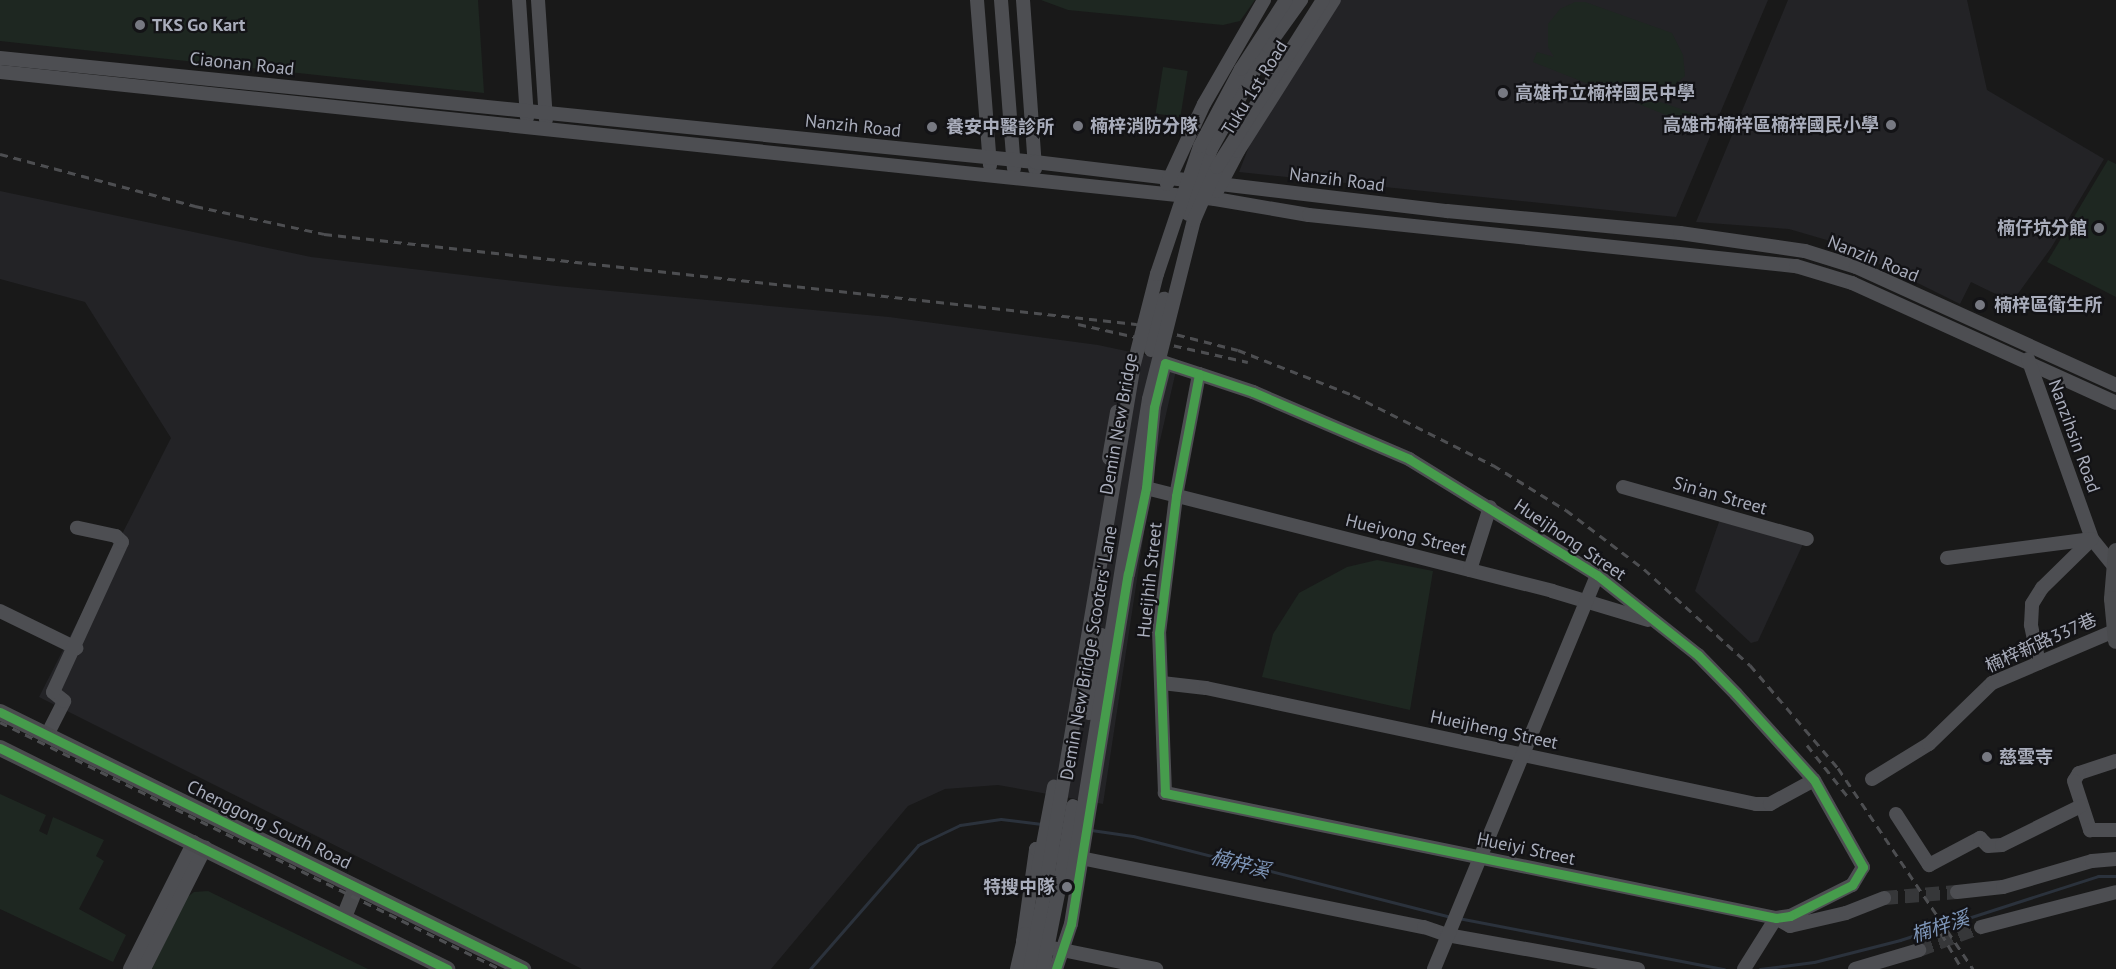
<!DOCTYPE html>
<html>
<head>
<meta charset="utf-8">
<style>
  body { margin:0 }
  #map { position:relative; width:2116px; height:969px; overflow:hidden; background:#191919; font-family:"PT Sans","Noto Sans TC",sans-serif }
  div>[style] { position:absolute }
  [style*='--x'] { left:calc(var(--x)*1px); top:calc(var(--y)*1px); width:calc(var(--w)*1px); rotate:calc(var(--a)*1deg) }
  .built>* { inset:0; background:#232326 }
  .green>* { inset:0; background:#1e2721; transform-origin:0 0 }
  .stream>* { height:3px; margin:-1.5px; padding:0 1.5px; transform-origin:1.5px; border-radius:1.5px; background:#2b323c }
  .minor-tunnel>* { height:14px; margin-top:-7px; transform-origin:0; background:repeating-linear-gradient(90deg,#363739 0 14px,transparent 0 21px) }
  .minor>* { height:14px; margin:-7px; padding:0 7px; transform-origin:7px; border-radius:7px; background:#4d4e52 }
  .major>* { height:16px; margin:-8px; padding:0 8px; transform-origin:8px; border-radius:8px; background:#4a4b4e }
  .rail>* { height:3px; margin-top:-1.5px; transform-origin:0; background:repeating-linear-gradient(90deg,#4d4e51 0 8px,transparent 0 14px) }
  .minor-bridge>* { height:14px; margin:-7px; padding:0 7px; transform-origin:7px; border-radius:7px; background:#4d4e52 }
  .cycleway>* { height:9px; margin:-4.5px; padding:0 4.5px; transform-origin:4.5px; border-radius:4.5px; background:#469c4c }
  .dots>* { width:16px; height:16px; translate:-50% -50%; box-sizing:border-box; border:3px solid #131316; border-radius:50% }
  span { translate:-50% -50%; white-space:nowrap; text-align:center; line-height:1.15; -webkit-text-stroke:4.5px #131316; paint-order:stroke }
  .poi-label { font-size:18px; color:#a9adbb; font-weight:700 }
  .left { translate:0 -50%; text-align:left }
  .right { translate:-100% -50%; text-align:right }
  .street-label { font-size:18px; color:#a9adbb }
  .water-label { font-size:20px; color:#7e96b9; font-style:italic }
</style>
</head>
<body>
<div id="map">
  <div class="built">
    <div style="clip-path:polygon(1340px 0,1768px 0,1676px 217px,1239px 172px,1252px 139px)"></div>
    <div style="clip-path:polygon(1788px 0,1967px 0,1987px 90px,2104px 159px,2051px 248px,2012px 302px,1971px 282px,1960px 304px,1837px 243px,1789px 229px,1696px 222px)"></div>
    <div style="clip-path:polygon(0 191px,311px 257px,557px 286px,889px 317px,1098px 345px,1178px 362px,1154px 467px,1103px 804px,998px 785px,945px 789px,908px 806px,771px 969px,582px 969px,39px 697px,171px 438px,85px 302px,0 279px)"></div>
    <div style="clip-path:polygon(1720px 519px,1803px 544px,1758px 641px,1751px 643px,1695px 591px)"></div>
  </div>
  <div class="green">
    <div style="clip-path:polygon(0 0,478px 0,484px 93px,0 41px)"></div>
    <div style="clip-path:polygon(1041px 0,1255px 0,1240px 21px,1223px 25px,1068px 10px)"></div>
    <div style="clip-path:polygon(1575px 2px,1585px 2px,1672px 33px,1683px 55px,1685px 76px,1657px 101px,1714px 120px,1709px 132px,1533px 62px,1537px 52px,1554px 57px,1548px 47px,1548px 24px,1560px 9px)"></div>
    <div style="left:1163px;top:67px;width:25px;height:47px;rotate:9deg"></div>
    <div style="clip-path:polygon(2108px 160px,2116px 164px,2116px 297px,2047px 262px)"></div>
    <div style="clip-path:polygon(1377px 560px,1433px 571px,1410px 710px,1262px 677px,1273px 634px,1299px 593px,1347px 567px)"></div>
    <div style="clip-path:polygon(0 794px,46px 815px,39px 831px,47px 835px,53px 817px,104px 840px,96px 856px,104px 861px,79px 909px,126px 935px,113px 962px,0 909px)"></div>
    <div style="clip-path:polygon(208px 891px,368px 969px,152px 969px,186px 898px,194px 892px)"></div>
  </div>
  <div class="stream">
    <div style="--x:1091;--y:830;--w:42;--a:8.1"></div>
    <div style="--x:1133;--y:836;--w:328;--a:14.3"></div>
    <div style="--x:1458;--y:918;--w:271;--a:10.9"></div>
    <div style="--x:810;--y:969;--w:164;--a:-48.9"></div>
    <div style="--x:918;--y:845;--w:47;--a:-25.5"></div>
    <div style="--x:960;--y:825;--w:41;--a:-8.3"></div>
    <div style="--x:1001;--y:819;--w:41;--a:7"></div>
    <div style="--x:1760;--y:969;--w:54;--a:-7.4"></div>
    <div style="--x:1814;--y:962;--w:89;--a:-14.3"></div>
    <div style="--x:1900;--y:940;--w:208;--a:-17.9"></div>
    <div style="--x:2098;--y:876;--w:18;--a:0"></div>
  </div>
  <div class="minor-tunnel">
    <div style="--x:1884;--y:898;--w:73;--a:-4.7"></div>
    <div style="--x:1919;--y:950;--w:66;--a:-20.4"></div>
  </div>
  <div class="minor">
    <div style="--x:519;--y:0;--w:118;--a:86.1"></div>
    <div style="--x:538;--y:0;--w:120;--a:86.2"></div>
    <div style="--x:977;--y:0;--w:166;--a:85.5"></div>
    <div style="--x:1001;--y:0;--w:169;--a:85.6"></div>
    <div style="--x:1023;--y:0;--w:169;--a:85.9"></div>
    <div style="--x:0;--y:58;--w:1040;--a:5.74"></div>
    <div style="--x:1035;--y:162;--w:415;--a:6.8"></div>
    <div style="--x:1447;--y:211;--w:234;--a:5.4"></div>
    <div style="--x:1680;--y:233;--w:126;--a:8.2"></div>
    <div style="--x:1805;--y:251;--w:53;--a:17.4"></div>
    <div style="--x:1856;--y:267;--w:286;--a:24.4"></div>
    <div style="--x:0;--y:72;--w:1222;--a:5.97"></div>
    <div style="--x:1215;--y:199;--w:95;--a:9.7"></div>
    <div style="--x:1309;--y:215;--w:490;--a:6"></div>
    <div style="--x:1796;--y:266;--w:59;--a:16.9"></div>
    <div style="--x:1852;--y:283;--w:290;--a:24.4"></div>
    <div style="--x:1167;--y:184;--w:88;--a:-65.2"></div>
    <div style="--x:1204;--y:104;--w:120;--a:-60"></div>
    <div style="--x:1217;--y:191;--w:45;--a:-62.3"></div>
    <div style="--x:1238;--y:151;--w:179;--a:-57.6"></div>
    <div style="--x:2028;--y:359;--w:191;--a:70.4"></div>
    <div style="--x:2092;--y:539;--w:38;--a:51"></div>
    <div style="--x:1623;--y:487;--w:191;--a:15.8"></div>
    <div style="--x:1146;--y:488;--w:419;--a:14.2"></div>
    <div style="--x:1552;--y:591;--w:100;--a:16.8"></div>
    <div style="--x:1947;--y:558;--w:146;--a:-7.5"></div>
    <div style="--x:1470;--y:570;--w:66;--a:-72.4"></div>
    <div style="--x:0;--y:611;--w:85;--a:26"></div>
    <div style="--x:2039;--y:663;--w:39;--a:-102"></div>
    <div style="--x:2031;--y:625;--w:21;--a:-87"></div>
    <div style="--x:2032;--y:604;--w:19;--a:-58"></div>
    <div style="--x:2042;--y:588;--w:70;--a:-44.4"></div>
    <div style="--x:1162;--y:683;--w:44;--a:6.5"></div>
    <div style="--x:1206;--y:688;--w:562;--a:11.91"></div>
    <div style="--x:1756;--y:804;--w:14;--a:0"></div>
    <div style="--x:1770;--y:804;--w:50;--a:-28.6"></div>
    <div style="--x:47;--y:735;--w:38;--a:-63"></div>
    <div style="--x:64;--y:701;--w:14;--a:-141"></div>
    <div style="--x:53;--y:692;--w:165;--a:-65.3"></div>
    <div style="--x:122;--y:542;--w:8;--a:-135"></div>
    <div style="--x:116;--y:536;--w:40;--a:-168"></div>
    <div style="--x:2116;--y:761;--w:39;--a:162"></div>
    <div style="--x:2079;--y:773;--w:9;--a:122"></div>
    <div style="--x:2074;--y:781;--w:52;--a:71.9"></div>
    <div style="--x:2090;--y:830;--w:26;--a:0"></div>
    <div style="--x:1872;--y:779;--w:67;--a:-31.6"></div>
    <div style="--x:1929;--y:744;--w:88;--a:-44.1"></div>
    <div style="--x:1992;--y:683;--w:133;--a:-23.1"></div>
    <div style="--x:1896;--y:814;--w:61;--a:57.1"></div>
    <div style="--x:1929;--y:865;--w:58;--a:-27.9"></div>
    <div style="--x:1980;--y:838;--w:11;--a:45"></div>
    <div style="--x:1988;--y:846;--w:14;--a:-4"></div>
    <div style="--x:2002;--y:845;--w:88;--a:-26.3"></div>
    <div style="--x:1957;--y:892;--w:46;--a:-6.2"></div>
    <div style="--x:2003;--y:887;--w:93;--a:-16.3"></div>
    <div style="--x:2092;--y:861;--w:24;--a:-5"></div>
    <div style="--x:1981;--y:927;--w:139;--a:-14.5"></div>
    <div style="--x:1023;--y:942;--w:94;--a:-82"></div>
    <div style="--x:1036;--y:849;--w:396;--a:11.4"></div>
    <div style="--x:1424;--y:927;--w:24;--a:19"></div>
    <div style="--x:1447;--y:935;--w:194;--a:10.1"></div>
    <div style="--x:1023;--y:942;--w:136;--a:11.5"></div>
    <div style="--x:130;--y:969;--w:142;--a:-63.3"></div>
    <div style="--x:144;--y:969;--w:136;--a:-63.2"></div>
    <div style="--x:1017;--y:969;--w:36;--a:-77"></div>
    <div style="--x:1030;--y:969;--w:92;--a:-79.3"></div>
    <div style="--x:1043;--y:969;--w:87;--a:-78.7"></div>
    <div style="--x:1056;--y:969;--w:47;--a:-71.6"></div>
    <div style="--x:1071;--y:924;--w:355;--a:-80.8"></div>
    <div style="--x:1128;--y:574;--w:88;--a:-78.2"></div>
    <div style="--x:1146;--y:488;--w:81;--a:-84.4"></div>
    <div style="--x:1154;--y:407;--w:45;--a:-76"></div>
    <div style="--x:1165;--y:363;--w:36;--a:18"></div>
    <div style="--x:1199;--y:374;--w:57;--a:18.4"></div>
    <div style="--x:1253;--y:392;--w:170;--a:23.2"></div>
    <div style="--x:1409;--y:459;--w:221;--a:31.7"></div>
    <div style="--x:1597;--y:575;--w:129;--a:38.4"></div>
    <div style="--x:1698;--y:655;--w:54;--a:45.7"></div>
    <div style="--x:1736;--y:694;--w:116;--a:47.8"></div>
    <div style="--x:1814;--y:780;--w:100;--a:60.6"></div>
    <div style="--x:1863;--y:867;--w:21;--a:121"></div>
    <div style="--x:1852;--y:885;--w:69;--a:153.4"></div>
    <div style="--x:1790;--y:916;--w:14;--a:172"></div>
    <div style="--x:1776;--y:918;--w:624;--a:-168.44"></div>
    <div style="--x:1165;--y:793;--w:160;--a:-92.1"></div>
    <div style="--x:1159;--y:633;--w:138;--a:-82.9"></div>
    <div style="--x:1176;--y:496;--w:124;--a:-79.3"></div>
    <div style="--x:1434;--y:969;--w:426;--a:-67.5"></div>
    <div style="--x:1744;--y:969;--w:60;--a:-57.9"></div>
    <div style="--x:1776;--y:918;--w:16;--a:30"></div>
    <div style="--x:1790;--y:926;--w:57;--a:-13.1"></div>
    <div style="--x:1846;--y:913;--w:41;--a:-21.5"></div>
    <div style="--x:1855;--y:969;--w:67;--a:-16.5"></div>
  </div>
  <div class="major">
    <div style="--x:2116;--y:551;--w:48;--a:94.8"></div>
    <div style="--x:2112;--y:599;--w:42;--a:84.6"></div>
    <div style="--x:0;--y:712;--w:583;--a:26.17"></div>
    <div style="--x:0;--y:748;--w:499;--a:26.3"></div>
    <div style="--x:344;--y:917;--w:32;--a:-68"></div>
  </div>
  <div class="rail">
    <div style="--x:0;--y:154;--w:202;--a:14.9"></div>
    <div style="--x:195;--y:206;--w:132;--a:12.2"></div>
    <div style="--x:324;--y:234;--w:817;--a:6.32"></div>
    <div style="--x:1136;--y:324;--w:105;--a:14.3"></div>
    <div style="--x:1238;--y:350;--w:123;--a:21.4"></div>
    <div style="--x:1353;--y:395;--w:157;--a:26.6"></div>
    <div style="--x:1493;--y:465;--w:86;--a:31.7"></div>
    <div style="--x:1566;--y:510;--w:98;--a:37.1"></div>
    <div style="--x:1644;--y:569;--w:143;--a:42.2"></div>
    <div style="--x:1750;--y:665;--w:135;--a:49.5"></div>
    <div style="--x:1838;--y:768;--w:242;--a:56.1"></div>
    <div style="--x:1078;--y:324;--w:174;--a:12.6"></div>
    <div style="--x:0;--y:722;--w:558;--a:26.29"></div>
    <div style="--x:1807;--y:745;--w:66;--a:51.7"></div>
    <div style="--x:1941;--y:933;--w:42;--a:59.7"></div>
  </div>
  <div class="minor-bridge">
    <div style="--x:1188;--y:214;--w:69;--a:-70.5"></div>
    <div style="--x:1211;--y:149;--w:118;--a:-61"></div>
    <div style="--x:1268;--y:46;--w:57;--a:-54.3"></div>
    <div style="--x:1151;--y:350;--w:53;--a:-75.7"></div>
    <div style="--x:1109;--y:458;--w:47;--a:-80.1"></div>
    <div style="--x:1089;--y:713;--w:79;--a:-80.5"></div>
    <div style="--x:1037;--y:876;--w:91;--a:-79.2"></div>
    <div style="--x:1047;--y:879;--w:522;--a:-80.41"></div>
    <div style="--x:1134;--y:364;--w:93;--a:-75.7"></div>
    <div style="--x:1157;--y:274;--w:135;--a:-71.4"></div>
    <div style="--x:1200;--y:146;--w:87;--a:-62"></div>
    <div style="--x:1241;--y:69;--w:82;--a:-56.9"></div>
    <div style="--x:1060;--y:884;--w:79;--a:-80.5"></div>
    <div style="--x:1071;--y:886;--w:493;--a:-80.9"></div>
    <div style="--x:1149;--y:399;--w:185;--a:-75.9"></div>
    <div style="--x:1194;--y:220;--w:58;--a:-66.5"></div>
    <div style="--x:1217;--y:167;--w:198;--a:-57.6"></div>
  </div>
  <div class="cycleway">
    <div style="--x:0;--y:712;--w:583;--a:26.17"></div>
    <div style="--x:0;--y:748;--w:499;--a:26.3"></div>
    <div style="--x:1056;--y:969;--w:47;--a:-71.6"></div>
    <div style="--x:1071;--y:924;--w:355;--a:-80.8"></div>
    <div style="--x:1128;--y:574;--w:88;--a:-78.2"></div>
    <div style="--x:1146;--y:488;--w:81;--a:-84.4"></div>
    <div style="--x:1154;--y:407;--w:45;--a:-76"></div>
    <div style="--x:1165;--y:363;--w:36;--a:18"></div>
    <div style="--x:1199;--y:374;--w:57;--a:18.4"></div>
    <div style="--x:1253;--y:392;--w:170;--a:23.2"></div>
    <div style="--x:1409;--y:459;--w:221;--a:31.7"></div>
    <div style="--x:1597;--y:575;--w:129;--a:38.4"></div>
    <div style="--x:1698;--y:655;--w:54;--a:45.7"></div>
    <div style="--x:1736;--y:694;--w:116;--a:47.8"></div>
    <div style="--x:1814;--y:780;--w:100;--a:60.6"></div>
    <div style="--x:1863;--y:867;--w:21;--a:121"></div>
    <div style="--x:1852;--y:885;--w:69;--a:153.4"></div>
    <div style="--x:1790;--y:916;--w:14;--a:172"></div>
    <div style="--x:1776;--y:918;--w:624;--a:-168.44"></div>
    <div style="--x:1165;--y:793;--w:160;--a:-92.1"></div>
    <div style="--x:1159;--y:633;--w:138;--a:-82.9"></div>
    <div style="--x:1176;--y:496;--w:124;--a:-79.3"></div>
  </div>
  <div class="dots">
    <div style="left:140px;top:25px;background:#777982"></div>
    <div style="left:1503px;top:93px;background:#777982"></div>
    <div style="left:1891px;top:125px;background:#777982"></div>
    <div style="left:1078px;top:126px;background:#777982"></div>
    <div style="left:932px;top:127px;background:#777982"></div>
    <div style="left:2099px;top:228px;background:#777982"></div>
    <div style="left:1980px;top:305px;background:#777982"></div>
    <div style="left:1987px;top:757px;background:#777982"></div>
    <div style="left:1067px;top:887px;background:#777982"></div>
  </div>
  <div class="poi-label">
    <span class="left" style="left:152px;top:25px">TKS Go Kart</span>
    <span class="left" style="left:1515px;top:93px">高雄市立楠梓國民中學</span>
    <span class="right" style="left:1879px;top:125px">高雄市楠梓區楠梓國民小學</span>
    <span class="left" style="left:1090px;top:126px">楠梓消防分隊</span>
    <span class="left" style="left:946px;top:127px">養安中醫診所</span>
    <span class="right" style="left:2087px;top:228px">楠仔坑分館</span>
    <span class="left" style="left:1994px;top:305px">楠梓區衛生所</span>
    <span class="left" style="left:1999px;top:757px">慈雲寺</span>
    <span class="right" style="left:1055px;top:887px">特搜中隊</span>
  </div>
  <div class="street-label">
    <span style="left:242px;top:64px;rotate:6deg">Ciaonan Road</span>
    <span style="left:1255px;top:88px;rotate:-58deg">Tuku 1st Road</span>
    <span style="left:853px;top:126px;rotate:6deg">Nanzih Road</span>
    <span style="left:1337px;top:180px;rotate:7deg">Nanzih Road</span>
    <span style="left:1873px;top:259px;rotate:22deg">Nanzih Road</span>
    <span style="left:1119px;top:424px;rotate:-80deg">Demin New Bridge</span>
    <span style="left:2074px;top:436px;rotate:70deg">Nanzihsin Road</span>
    <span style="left:1720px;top:496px;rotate:16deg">Sin'an Street</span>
    <span style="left:1406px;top:535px;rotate:14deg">Hueiyong Street</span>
    <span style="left:1570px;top:540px;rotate:34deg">Hueijhong Street</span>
    <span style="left:1150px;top:580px;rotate:-84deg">Hueijhih Street</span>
    <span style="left:2041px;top:643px;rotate:-24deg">楠梓新路337巷</span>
    <span style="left:1089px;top:653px;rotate:-80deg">Demin New Bridge Scooters' Lane</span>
    <span style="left:1494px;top:730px;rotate:12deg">Hueijheng Street</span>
    <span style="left:269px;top:825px;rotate:26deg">Chenggong South Road</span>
    <span style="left:1526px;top:849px;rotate:12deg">Hueiyi Street</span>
  </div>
  <div class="water-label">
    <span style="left:1240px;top:864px;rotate:15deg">楠梓溪</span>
    <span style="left:1940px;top:927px;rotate:-18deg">楠梓溪</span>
  </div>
</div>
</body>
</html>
